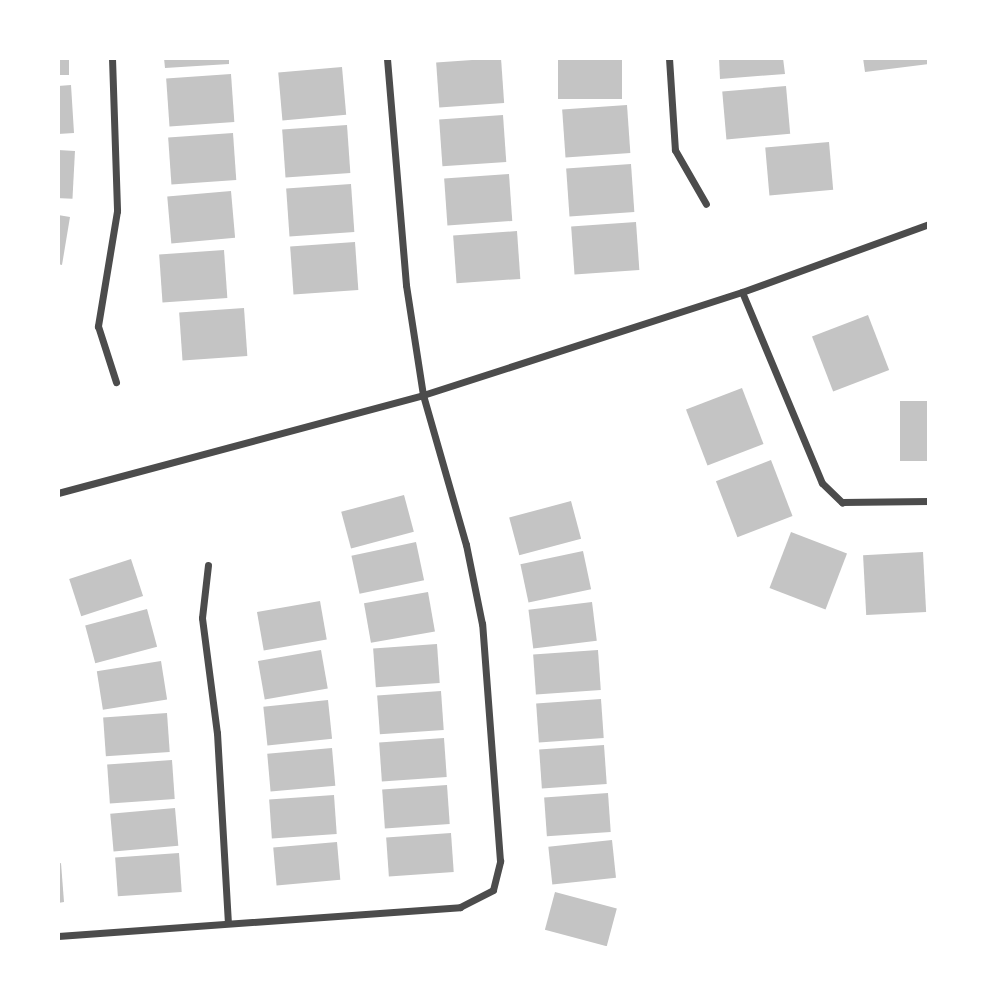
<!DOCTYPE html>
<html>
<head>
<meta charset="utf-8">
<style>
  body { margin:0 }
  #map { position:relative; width:987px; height:1006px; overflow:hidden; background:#fff; font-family:"Fira Sans",sans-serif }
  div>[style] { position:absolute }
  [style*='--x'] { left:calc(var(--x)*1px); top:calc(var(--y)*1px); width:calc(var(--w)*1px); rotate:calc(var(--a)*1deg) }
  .building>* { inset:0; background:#c4c4c4; transform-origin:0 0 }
  .minor>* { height:7px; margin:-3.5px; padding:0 3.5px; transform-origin:3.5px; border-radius:3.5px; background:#4c4c4c }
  span { translate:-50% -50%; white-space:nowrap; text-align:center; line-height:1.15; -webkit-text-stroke:7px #fff; paint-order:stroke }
  .frame { position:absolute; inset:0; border:60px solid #fff; pointer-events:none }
</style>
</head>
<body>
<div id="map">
  <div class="building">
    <div style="left:58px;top:58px;width:11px;height:17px"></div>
    <div style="clip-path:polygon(164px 58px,229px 58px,229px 64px,165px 68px)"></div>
    <div style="left:501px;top:58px;width:45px;height:65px;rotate:86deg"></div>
    <div style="left:558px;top:58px;width:64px;height:41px"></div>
    <div style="clip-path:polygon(719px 58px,783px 58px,785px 74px,720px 79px)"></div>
    <div style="clip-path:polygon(863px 58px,928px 58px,929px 64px,865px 72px)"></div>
    <div style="left:342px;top:67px;width:48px;height:64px;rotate:85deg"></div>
    <div style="left:231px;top:74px;width:48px;height:65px;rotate:86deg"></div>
    <div style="clip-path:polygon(71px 85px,74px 133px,58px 134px,58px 86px)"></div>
    <div style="left:786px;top:86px;width:48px;height:64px;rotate:85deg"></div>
    <div style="left:627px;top:105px;width:48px;height:65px;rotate:86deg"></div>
    <div style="left:503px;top:115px;width:47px;height:64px;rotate:86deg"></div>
    <div style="left:347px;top:125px;width:48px;height:65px;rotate:86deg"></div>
    <div style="left:233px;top:133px;width:47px;height:65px;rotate:86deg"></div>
    <div style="left:829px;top:142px;width:48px;height:64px;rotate:85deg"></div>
    <div style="left:58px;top:150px;width:17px;height:48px;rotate:3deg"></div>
    <div style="left:631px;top:164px;width:48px;height:65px;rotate:86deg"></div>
    <div style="left:509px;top:174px;width:47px;height:65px;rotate:86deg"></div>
    <div style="left:351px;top:184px;width:48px;height:65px;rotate:86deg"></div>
    <div style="left:231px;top:191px;width:47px;height:64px;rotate:85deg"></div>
    <div style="clip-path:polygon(58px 215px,70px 217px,62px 265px,58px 264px)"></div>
    <div style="left:636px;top:222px;width:48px;height:65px;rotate:86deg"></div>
    <div style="left:517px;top:231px;width:48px;height:64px;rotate:86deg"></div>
    <div style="left:355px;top:242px;width:48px;height:65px;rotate:86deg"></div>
    <div style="left:224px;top:250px;width:48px;height:65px;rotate:86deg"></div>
    <div style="left:244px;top:308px;width:48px;height:65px;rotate:86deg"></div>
    <div style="left:868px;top:315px;width:59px;height:60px;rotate:69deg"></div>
    <div style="left:742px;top:388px;width:60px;height:60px;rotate:69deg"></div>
    <div style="left:929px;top:401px;width:60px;height:29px;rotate:90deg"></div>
    <div style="left:771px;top:460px;width:60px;height:59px;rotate:69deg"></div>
    <div style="left:404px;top:495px;width:38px;height:65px;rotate:75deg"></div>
    <div style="left:571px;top:501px;width:39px;height:64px;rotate:75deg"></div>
    <div style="left:791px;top:532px;width:60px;height:60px;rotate:21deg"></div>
    <div style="left:416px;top:542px;width:39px;height:66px;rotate:78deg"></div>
    <div style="left:583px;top:551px;width:39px;height:64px;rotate:78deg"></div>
    <div style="left:923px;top:552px;width:60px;height:60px;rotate:87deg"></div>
    <div style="left:131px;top:559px;width:39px;height:65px;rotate:72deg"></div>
    <div style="left:428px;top:592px;width:40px;height:65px;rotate:80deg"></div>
    <div style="left:320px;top:601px;width:39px;height:64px;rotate:80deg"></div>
    <div style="left:592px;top:602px;width:39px;height:64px;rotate:83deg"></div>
    <div style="left:147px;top:609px;width:39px;height:64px;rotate:75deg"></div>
    <div style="left:437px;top:644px;width:39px;height:64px;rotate:86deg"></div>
    <div style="left:321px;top:650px;width:39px;height:64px;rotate:80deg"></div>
    <div style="left:598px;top:650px;width:40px;height:65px;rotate:86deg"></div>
    <div style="left:161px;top:661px;width:39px;height:65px;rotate:81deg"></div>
    <div style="left:441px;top:691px;width:39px;height:64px;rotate:86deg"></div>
    <div style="left:601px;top:699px;width:39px;height:65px;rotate:86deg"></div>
    <div style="left:328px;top:700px;width:39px;height:65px;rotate:84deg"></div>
    <div style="left:167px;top:713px;width:39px;height:64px;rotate:86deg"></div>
    <div style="left:444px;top:738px;width:39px;height:65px;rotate:86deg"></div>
    <div style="left:604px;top:745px;width:39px;height:65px;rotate:86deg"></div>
    <div style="left:332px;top:748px;width:38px;height:65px;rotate:85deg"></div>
    <div style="left:172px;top:760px;width:39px;height:65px;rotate:86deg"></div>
    <div style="left:447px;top:785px;width:39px;height:65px;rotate:86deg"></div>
    <div style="left:608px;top:793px;width:39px;height:64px;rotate:86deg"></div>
    <div style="left:334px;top:795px;width:39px;height:65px;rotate:86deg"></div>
    <div style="left:175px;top:808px;width:38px;height:65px;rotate:85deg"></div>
    <div style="left:451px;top:833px;width:39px;height:65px;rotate:86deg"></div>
    <div style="left:612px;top:840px;width:38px;height:64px;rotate:84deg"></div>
    <div style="left:337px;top:842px;width:38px;height:64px;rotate:85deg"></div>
    <div style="left:179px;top:853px;width:39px;height:64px;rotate:86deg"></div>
    <div style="clip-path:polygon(61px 863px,64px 902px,58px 903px,58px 864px)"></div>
    <div style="left:555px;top:892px;width:64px;height:39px;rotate:15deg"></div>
  </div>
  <div class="minor">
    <div style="--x:112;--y:58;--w:153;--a:88.1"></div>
    <div style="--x:117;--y:211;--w:117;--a:99.4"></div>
    <div style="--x:98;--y:326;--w:59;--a:72.2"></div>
    <div style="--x:669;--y:58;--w:92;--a:86.3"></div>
    <div style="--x:675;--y:150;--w:62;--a:60.1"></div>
    <div style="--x:742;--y:292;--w:207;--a:67.3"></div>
    <div style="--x:822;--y:483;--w:28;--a:44"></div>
    <div style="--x:842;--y:502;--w:87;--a:-0.7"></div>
    <div style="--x:58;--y:493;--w:378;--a:-15"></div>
    <div style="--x:423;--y:395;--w:335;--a:-17.9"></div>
    <div style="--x:742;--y:292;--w:199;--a:-20"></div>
    <div style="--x:208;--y:565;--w:53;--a:96.5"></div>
    <div style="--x:202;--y:618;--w:116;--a:82.6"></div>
    <div style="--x:217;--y:733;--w:188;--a:86.7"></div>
    <div style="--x:58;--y:936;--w:403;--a:-4.1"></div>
    <div style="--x:460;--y:907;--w:37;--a:-27"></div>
    <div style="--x:493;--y:890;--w:30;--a:-76"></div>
    <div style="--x:500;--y:861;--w:238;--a:-94.3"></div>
    <div style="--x:482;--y:624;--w:81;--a:-101.4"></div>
    <div style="--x:466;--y:545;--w:156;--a:-106"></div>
    <div style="--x:423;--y:395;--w:111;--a:-98.8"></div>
    <div style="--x:406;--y:285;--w:228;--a:-94.8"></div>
  </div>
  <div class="frame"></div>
</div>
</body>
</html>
